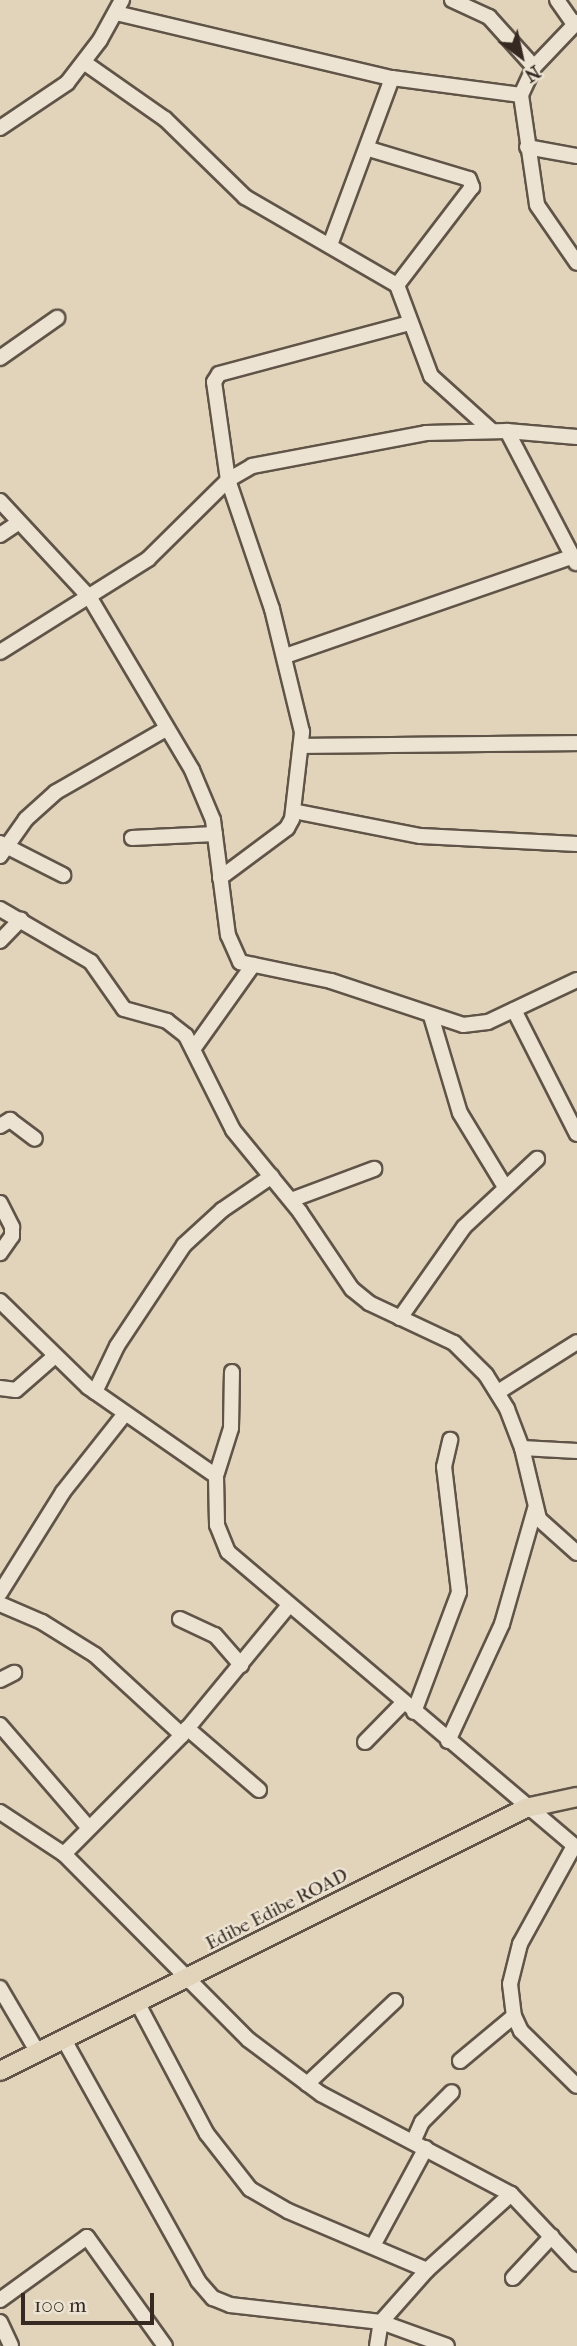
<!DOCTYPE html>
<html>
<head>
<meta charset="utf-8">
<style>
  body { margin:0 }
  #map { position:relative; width:577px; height:2346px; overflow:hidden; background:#e1d4ba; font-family:"IM FELL French Canon",serif }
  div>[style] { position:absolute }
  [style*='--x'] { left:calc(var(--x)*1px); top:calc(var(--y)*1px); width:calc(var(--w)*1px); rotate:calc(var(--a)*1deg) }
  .roads { filter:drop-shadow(2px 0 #605448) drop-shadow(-2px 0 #605448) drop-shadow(0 2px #605448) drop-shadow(0 -2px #605448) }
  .minor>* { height:14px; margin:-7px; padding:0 7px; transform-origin:7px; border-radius:7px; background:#ece3d2 }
  .major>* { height:18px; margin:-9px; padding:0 9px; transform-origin:9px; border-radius:9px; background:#e1d4ba }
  span { translate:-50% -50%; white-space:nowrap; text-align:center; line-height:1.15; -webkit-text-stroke:5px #ece3d2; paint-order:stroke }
  .street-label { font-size:19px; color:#352922 }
  .north { position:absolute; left:486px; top:21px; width:70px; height:70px; -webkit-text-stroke:5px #ece3d2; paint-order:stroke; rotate:147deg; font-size:19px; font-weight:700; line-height:28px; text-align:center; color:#352922 }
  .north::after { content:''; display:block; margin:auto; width:24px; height:32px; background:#352922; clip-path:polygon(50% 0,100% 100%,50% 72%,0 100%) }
  .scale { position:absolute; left:21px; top:2293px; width:133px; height:32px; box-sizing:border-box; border:4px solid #352922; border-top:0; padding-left:9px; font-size:21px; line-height:24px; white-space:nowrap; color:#352922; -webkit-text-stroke:5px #ece3d2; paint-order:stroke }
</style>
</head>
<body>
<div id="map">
  <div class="roads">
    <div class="minor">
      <div style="--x:452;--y:0;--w:41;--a:24.7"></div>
      <div style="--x:489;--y:17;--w:67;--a:48"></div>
      <div style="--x:557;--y:0;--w:29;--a:55"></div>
      <div style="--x:116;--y:13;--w:284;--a:13.3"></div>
      <div style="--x:392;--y:78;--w:130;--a:7.5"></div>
      <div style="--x:577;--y:22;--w:62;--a:133.7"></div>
      <div style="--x:534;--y:67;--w:31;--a:115"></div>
      <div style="--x:521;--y:95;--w:111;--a:81.7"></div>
      <div style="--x:537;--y:205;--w:70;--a:55.4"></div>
      <div style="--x:85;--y:63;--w:98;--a:35"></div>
      <div style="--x:165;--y:119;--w:112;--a:44.3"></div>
      <div style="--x:245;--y:197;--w:176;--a:30.1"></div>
      <div style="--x:397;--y:285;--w:97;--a:69.5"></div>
      <div style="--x:431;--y:376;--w:82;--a:42"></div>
      <div style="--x:0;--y:128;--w:81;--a:-33.9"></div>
      <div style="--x:67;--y:83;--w:54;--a:-52.5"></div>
      <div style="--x:100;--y:40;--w:46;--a:-61.2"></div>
      <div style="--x:527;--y:147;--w:51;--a:10.2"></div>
      <div style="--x:369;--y:149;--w:104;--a:16.7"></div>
      <div style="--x:469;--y:179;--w:9;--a:69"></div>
      <div style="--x:472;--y:187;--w:123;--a:127.4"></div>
      <div style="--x:330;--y:245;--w:178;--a:-69.6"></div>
      <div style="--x:0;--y:358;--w:70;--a:-35.1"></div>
      <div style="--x:507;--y:431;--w:149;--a:62.4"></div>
      <div style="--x:0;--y:501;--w:132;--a:47.1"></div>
      <div style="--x:90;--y:598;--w:200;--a:59.3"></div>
      <div style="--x:192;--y:770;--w:54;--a:67.2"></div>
      <div style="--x:213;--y:820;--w:116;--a:82.6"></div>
      <div style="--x:228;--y:935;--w:30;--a:66"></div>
      <div style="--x:240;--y:962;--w:93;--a:11.8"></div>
      <div style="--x:331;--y:981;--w:139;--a:18.4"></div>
      <div style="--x:463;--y:1025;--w:25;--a:-7"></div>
      <div style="--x:488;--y:1022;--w:98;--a:-25.3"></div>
      <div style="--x:0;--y:535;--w:22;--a:-34"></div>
      <div style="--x:0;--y:652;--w:175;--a:-32.1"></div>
      <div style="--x:148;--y:559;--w:112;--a:-44.6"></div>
      <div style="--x:228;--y:480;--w:28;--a:-30"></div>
      <div style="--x:252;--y:466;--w:177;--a:-10.7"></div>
      <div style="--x:426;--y:433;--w:81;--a:-1.4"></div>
      <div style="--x:507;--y:431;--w:70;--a:4.9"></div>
      <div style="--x:285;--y:656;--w:303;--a:-19.1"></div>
      <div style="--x:302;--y:746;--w:275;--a:-0.6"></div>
      <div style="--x:293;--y:811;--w:130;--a:11.1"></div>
      <div style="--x:421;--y:836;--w:156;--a:2.9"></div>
      <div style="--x:132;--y:838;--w:83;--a:-2.8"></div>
      <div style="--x:0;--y:843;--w:71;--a:26.9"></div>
      <div style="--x:0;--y:856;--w:45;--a:-54.9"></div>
      <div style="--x:26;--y:819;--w:40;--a:-42"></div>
      <div style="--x:56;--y:792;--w:127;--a:-29.8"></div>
      <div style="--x:220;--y:878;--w:84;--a:-36.7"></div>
      <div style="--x:287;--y:828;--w:10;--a:-61"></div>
      <div style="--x:292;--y:819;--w:88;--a:-83.4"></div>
      <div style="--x:302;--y:732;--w:127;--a:-103.7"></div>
      <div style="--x:272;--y:609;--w:136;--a:-108.8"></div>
      <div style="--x:228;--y:480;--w:99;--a:-98.1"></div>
      <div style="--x:214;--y:382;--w:9;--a:-58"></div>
      <div style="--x:219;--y:374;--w:198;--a:-15"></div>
      <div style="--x:0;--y:909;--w:105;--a:30.2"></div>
      <div style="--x:91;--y:962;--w:57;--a:54.9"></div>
      <div style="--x:124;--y:1009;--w:45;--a:15.6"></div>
      <div style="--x:167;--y:1021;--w:24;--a:38"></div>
      <div style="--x:186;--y:1036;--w:105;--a:63.4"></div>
      <div style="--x:233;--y:1130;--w:106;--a:50.7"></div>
      <div style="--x:300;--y:1212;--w:93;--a:56"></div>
      <div style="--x:352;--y:1289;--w:22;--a:39"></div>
      <div style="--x:369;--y:1303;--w:94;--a:25.2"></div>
      <div style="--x:454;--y:1343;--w:45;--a:45"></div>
      <div style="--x:486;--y:1375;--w:40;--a:58"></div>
      <div style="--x:507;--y:1409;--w:42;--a:69"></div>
      <div style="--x:522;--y:1448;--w:73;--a:76.5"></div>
      <div style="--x:539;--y:1519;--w:51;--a:41.8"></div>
      <div style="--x:0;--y:941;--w:30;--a:-46"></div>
      <div style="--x:514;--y:1010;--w:139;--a:63.1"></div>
      <div style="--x:431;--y:1016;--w:101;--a:73.4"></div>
      <div style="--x:460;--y:1113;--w:87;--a:58.7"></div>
      <div style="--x:194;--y:1048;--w:102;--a:-54.6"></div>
      <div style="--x:0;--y:1126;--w:12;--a:-31"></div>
      <div style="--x:10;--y:1120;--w:31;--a:37"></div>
      <div style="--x:291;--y:1200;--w:89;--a:-20.5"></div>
      <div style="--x:0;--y:1203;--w:27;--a:63"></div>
      <div style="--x:12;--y:1227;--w:9;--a:90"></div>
      <div style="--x:12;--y:1236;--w:21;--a:125"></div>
      <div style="--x:0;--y:1301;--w:123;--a:44.3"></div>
      <div style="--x:88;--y:1387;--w:156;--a:34.8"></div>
      <div style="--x:216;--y:1476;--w:49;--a:88.8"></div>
      <div style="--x:217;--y:1525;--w:29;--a:68"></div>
      <div style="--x:228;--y:1552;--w:458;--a:40.3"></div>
      <div style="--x:400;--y:1318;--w:111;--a:-54.9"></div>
      <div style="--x:464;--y:1227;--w:100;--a:-43"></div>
      <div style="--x:0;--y:1388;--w:16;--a:7"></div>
      <div style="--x:16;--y:1390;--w:52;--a:-41.1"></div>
      <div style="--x:95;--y:1392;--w:51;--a:-64.4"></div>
      <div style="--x:117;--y:1346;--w:121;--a:-56.4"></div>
      <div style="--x:184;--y:1245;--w:52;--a:-42.6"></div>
      <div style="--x:222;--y:1210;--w:60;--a:-34.2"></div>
      <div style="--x:498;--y:1392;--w:93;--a:-32.3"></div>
      <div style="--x:522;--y:1448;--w:55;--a:3.1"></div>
      <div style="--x:216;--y:1476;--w:50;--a:-72.6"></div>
      <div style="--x:231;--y:1428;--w:56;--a:-89"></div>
      <div style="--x:0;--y:1593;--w:119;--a:-58"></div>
      <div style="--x:63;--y:1492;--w:98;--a:-51.6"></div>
      <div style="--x:0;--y:1604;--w:46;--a:23.2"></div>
      <div style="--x:42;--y:1622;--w:62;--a:31.9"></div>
      <div style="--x:95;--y:1655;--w:118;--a:42.6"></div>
      <div style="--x:180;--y:1619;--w:38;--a:25"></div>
      <div style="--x:215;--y:1635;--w:40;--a:49"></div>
      <div style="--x:0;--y:1680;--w:16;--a:-27"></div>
      <div style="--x:414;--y:1712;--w:128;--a:-69.4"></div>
      <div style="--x:459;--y:1592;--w:126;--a:-96.8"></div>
      <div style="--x:444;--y:1467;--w:28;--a:-77"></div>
      <div style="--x:0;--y:1725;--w:135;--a:49.2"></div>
      <div style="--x:187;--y:1728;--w:95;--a:40.7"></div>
      <div style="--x:448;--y:1741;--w:129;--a:-65.2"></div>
      <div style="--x:502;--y:1624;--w:120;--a:-74"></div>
      <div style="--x:365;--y:1742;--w:54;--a:-45.7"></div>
      <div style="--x:0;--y:1812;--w:77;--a:33.3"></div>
      <div style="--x:64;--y:1854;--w:262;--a:45.2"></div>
      <div style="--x:249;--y:2040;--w:90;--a:36.9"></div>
      <div style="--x:321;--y:2094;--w:215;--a:27.8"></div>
      <div style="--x:511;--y:2194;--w:96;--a:46.7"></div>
      <div style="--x:574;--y:1846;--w:112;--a:118.9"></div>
      <div style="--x:520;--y:1944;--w:41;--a:104"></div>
      <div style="--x:510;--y:1984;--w:32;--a:83"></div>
      <div style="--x:514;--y:2016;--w:17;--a:65"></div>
      <div style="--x:521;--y:2031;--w:78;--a:44.5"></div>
      <div style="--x:64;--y:1854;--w:168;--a:-45.2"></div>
      <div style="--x:182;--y:1735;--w:168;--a:-50.5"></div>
      <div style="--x:0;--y:1988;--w:73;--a:59.6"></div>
      <div style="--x:137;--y:2002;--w:149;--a:62.1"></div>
      <div style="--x:207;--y:2134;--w:70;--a:52"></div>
      <div style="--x:250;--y:2189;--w:44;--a:30.1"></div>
      <div style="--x:288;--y:2211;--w:151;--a:23"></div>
      <div style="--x:63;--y:2038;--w:278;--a:60.9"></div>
      <div style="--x:198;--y:2281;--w:23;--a:49"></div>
      <div style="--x:213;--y:2298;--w:18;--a:22"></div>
      <div style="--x:230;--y:2305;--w:152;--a:6.4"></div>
      <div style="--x:381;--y:2322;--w:70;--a:20"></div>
      <div style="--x:460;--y:2061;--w:70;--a:-39.8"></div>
      <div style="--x:307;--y:2084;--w:121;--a:-43.3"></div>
      <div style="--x:413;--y:2142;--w:22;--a:-66"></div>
      <div style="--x:422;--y:2122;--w:42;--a:-45"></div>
      <div style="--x:374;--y:2244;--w:109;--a:-61.6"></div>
      <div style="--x:513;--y:2278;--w:57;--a:-47.1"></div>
      <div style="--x:0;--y:2300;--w:107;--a:-35.9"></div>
      <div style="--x:87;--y:2237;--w:134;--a:54.4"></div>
      <div style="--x:0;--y:2322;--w:26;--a:65"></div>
      <div style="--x:377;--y:2346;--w:24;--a:-81"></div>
      <div style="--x:381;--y:2322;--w:69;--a:-48.5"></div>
      <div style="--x:427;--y:2270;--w:113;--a:-42.1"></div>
    </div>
    <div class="major">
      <div style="--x:0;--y:2071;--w:588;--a:-26.57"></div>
      <div style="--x:526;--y:1808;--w:52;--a:-12.2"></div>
    </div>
  </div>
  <div class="street-label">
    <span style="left:277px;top:1910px;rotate:-27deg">Edibe Edibe ROAD</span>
  </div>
  <div class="north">N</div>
  <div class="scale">100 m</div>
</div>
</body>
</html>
